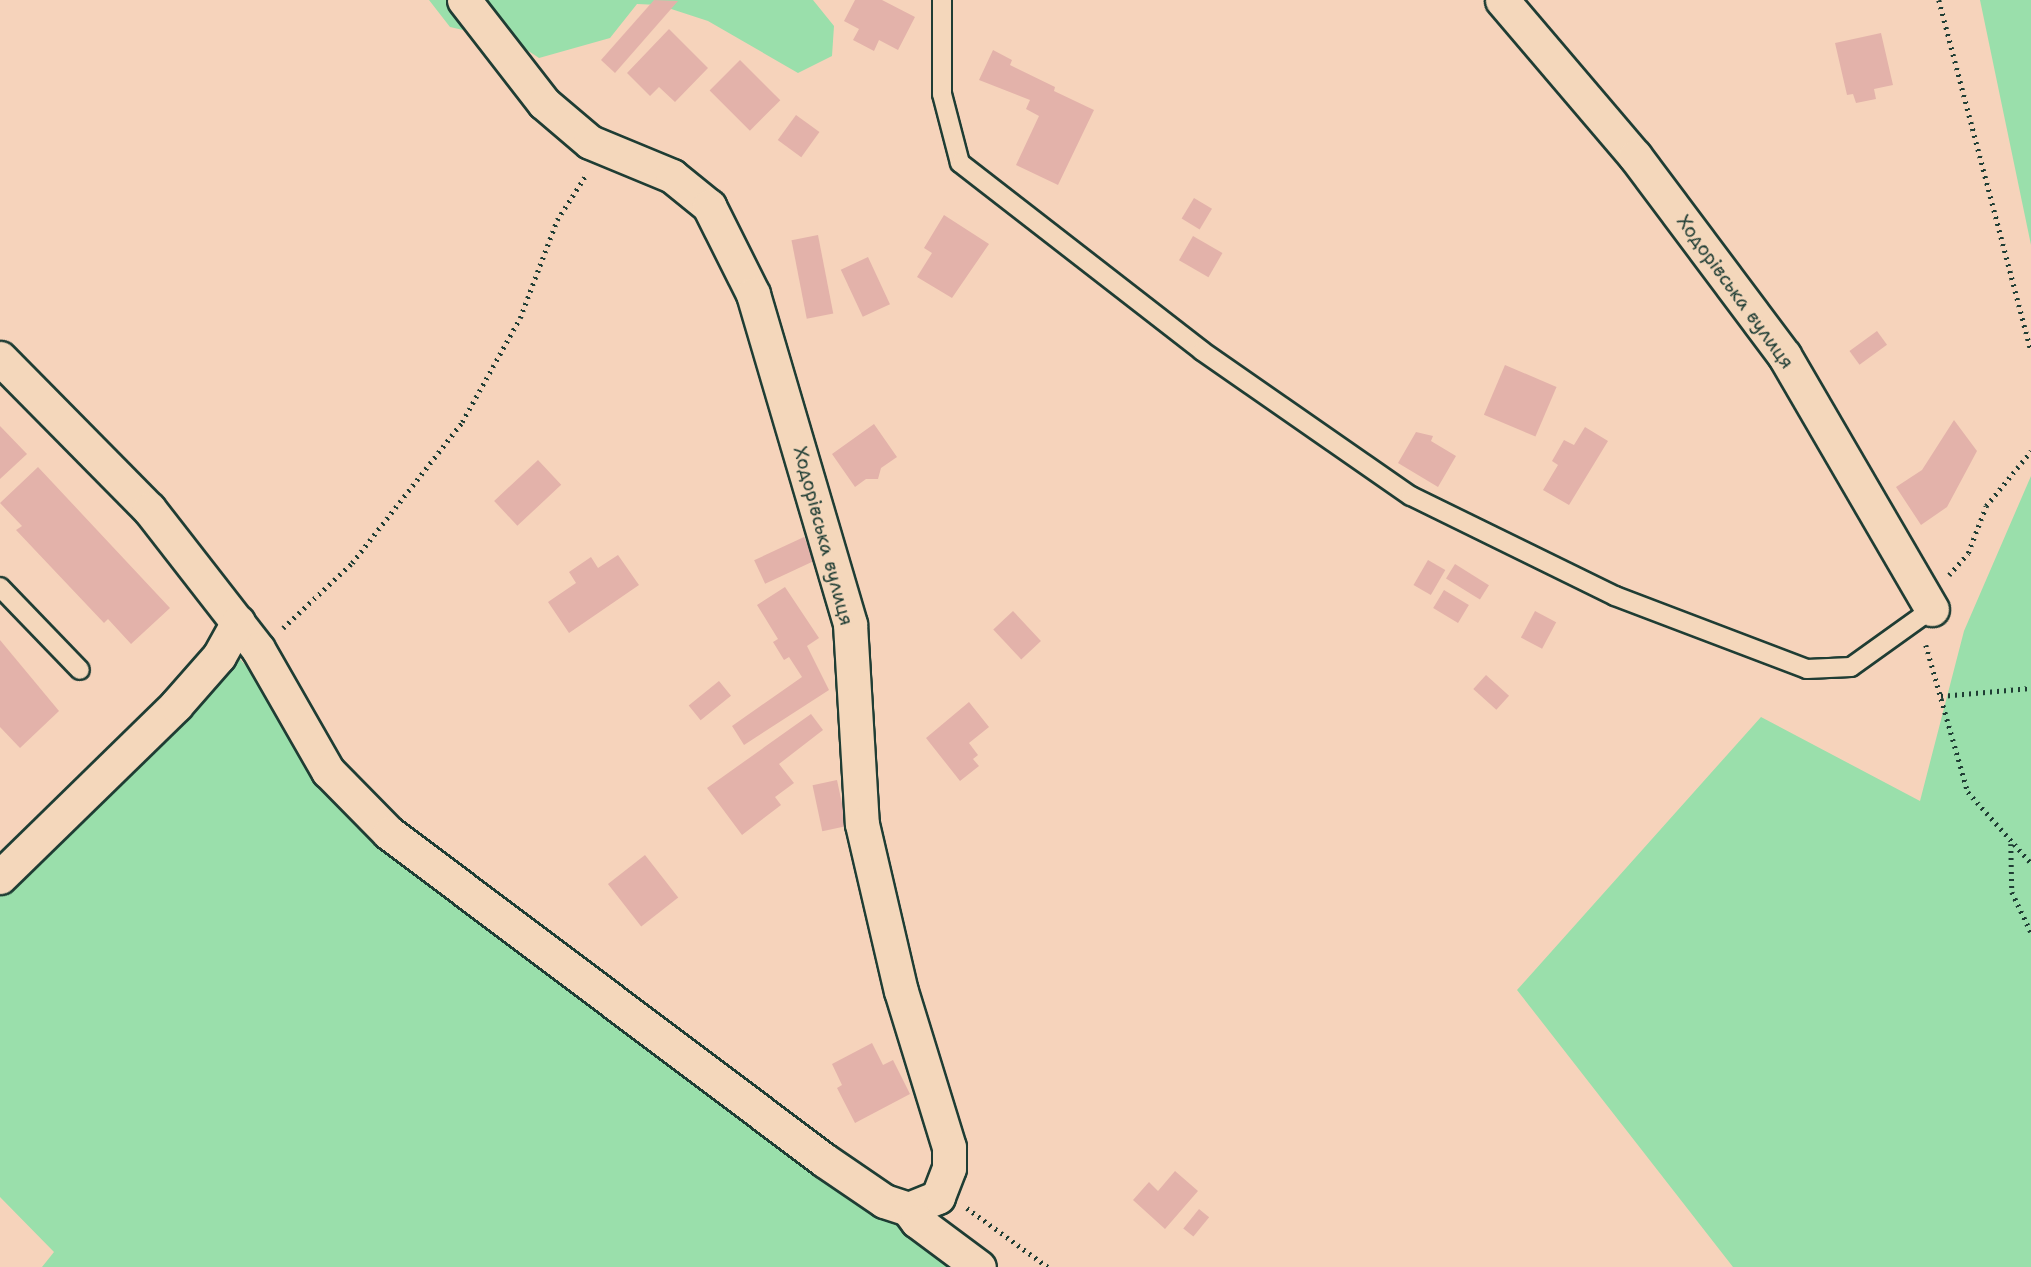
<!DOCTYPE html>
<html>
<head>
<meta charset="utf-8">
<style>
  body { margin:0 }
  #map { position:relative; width:2031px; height:1267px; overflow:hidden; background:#f6d3bb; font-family:"Shantell Sans",sans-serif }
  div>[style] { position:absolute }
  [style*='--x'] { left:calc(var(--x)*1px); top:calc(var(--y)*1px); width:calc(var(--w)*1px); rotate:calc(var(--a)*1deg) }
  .green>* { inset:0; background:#9adfab }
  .building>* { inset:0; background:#e3b2aa; transform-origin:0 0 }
  .path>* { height:4.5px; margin-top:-2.25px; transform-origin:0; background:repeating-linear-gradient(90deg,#1f3d34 0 2px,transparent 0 7px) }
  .roads { filter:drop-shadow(2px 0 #1f3d34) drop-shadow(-2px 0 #1f3d34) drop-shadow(0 2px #1f3d34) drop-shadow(0 -2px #1f3d34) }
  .lane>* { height:18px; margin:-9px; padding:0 9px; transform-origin:9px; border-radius:9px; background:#f4d7bb }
  .street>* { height:33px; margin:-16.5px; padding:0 16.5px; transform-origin:16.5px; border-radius:16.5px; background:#f4d7bb }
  span { translate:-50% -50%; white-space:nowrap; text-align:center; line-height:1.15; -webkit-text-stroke:5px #f4d7bb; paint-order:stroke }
  .street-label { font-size:19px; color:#1f3d34 }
</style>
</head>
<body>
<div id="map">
  <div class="green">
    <div style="clip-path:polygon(429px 0,813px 0,834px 26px,832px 56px,798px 73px,708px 21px,659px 5px,637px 4px,610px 38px,539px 58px,515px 42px,450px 27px)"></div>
    <div style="clip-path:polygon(1980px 0,2031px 0,2031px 245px)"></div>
    <div style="clip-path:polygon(2031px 476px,2031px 1267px,1733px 1267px,1517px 990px,1761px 717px,1920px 801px,1964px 631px)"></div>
    <div style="clip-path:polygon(230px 648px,293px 718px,387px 841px,959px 1267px,42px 1267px,54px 1252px,0 1197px,0 857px)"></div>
  </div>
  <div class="building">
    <div style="clip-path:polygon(654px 0,678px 1px,615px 73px,601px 60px)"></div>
    <div style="clip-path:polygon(855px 0,882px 0,915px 17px,898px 50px,879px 40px,874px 51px,853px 40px,859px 29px,844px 21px)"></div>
    <div style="clip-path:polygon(669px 29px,708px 68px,675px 102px,659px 87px,650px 96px,627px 73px)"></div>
    <div style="clip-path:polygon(1881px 33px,1893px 85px,1874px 89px,1876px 99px,1856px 103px,1853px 94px,1847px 95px,1835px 43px)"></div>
    <div style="clip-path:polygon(993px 50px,1012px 60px,1010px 65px,1055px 87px,1054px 91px,1094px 110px,1058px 185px,1016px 165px,1039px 116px,1026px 109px,1030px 100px,979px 80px)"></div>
    <div style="left:740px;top:60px;width:57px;height:43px;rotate:45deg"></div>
    <div style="left:796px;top:115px;width:29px;height:31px;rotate:36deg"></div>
    <div style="left:1194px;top:198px;width:21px;height:24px;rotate:31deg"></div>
    <div style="clip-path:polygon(944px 215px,989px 244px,952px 298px,917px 277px,932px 253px,924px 248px)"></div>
    <div style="left:818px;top:235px;width:80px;height:27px;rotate:79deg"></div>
    <div style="left:1193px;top:236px;width:34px;height:28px;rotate:30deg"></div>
    <div style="left:868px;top:257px;width:52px;height:30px;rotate:65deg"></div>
    <div style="left:1877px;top:331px;width:17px;height:34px;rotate:54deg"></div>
    <div style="left:1505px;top:365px;width:56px;height:54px;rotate:23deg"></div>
    <div style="clip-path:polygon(1954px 420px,1977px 451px,1947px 507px,1921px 525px,1896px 487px,1922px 470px)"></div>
    <div style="clip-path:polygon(874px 424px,897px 457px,881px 468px,878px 479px,866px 479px,855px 487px,832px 454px)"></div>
    <div style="clip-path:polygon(0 426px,27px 454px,0 479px)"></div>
    <div style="clip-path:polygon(1585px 427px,1608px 441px,1569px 505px,1543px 490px,1558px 465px,1552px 461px,1564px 440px,1574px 445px)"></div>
    <div style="clip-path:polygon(1416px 432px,1433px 436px,1431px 441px,1456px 456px,1438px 487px,1398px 463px)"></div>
    <div style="left:538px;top:460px;width:34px;height:60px;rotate:47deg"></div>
    <div style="clip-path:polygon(38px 467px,170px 608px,131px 644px,108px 619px,104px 623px,16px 530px,22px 526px,0 503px)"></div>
    <div style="left:804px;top:537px;width:26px;height:55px;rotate:65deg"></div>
    <div style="clip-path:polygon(618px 555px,639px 585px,569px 633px,548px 602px,576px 583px,569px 572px,591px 557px,598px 568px)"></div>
    <div style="left:1428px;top:560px;width:20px;height:29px;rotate:30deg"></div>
    <div style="left:1455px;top:564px;width:40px;height:17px;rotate:32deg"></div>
    <div style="clip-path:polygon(785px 587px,819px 638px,807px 646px,829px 690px,744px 745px,732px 726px,802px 677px,789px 657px,784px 660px,773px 642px,778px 639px,757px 605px)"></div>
    <div style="left:1444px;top:590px;width:29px;height:21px;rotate:31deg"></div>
    <div style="left:1013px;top:611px;width:41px;height:27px;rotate:47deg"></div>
    <div style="left:1535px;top:611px;width:24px;height:30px;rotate:28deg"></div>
    <div style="clip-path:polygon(0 640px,59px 711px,20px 748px,0 727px)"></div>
    <div style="left:1486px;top:675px;width:31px;height:19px;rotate:42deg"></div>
    <div style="left:719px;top:681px;width:19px;height:39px;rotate:51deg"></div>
    <div style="clip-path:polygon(969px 702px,989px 727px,969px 743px,978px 755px,973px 759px,979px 766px,960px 781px,926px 738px)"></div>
    <div style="clip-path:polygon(811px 714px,823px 730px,779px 764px,794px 783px,775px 797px,781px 805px,742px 835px,707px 788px)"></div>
    <div style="left:837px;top:780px;width:47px;height:25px;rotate:78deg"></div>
    <div style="left:645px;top:855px;width:54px;height:47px;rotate:52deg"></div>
    <div style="clip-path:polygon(872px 1043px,883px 1065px,893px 1060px,910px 1094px,855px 1123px,837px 1088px,842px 1085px,832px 1064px)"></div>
    <div style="clip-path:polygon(1175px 1171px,1198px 1191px,1165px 1229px,1133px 1200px,1149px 1182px,1158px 1191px)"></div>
    <div style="left:1199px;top:1209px;width:13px;height:25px;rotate:39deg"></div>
  </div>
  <div class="path">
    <div style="--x:1939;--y:0;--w:362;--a:75.3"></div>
    <div style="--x:1949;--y:575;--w:29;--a:-49"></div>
    <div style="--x:1968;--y:553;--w:50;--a:-69"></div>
    <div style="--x:1986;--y:506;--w:71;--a:-50.7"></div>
    <div style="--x:283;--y:628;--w:95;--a:-43.3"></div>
    <div style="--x:352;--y:563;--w:179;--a:-52"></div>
    <div style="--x:462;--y:422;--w:119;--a:-60.9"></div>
    <div style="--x:520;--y:318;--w:105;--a:-69.3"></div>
    <div style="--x:557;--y:220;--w:54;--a:-57.2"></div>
    <div style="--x:1926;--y:645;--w:153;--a:74.1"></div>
    <div style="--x:1968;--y:792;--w:95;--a:48.4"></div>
    <div style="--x:1941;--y:696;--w:90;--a:-5.1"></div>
    <div style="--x:2011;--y:844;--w:48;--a:88.8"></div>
    <div style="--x:2012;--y:892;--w:44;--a:64.6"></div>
    <div style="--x:967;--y:1208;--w:100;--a:36.1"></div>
  </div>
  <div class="roads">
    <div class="lane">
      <div style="--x:942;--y:0;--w:94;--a:90"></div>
      <div style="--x:942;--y:94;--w:71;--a:75.4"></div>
      <div style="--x:960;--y:163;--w:306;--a:37.8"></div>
      <div style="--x:1202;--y:351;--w:254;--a:34.8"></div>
      <div style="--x:1411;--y:496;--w:227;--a:26.1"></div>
      <div style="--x:1615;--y:596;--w:205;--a:20.8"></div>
      <div style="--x:1807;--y:669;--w:44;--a:-2.6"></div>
      <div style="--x:1851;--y:667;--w:100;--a:-35.6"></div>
      <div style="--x:0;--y:587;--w:115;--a:46.1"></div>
    </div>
    <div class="street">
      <div style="--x:464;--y:0;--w:130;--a:52.2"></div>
      <div style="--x:544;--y:103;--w:60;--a:40.3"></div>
      <div style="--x:590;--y:142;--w:89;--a:22.5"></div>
      <div style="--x:672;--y:176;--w:48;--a:39"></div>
      <div style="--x:709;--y:206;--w:98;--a:63.4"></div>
      <div style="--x:753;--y:294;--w:344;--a:73.6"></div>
      <div style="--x:850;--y:624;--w:200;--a:86.6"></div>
      <div style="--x:862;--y:824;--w:171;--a:76.9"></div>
      <div style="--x:901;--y:991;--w:163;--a:72.9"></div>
      <div style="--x:949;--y:1147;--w:21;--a:90"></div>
      <div style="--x:949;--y:1168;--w:31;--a:111"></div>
      <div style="--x:938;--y:1197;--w:32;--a:158"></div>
      <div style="--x:1502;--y:0;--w:205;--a:49.6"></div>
      <div style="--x:1635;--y:156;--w:249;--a:53.2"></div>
      <div style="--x:1784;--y:355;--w:294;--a:59.8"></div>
      <div style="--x:0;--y:358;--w:212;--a:45.4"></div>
      <div style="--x:149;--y:509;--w:177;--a:52.1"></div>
      <div style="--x:258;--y:649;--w:141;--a:60.2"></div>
      <div style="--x:328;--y:771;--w:87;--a:45.5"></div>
      <div style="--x:389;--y:833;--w:544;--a:36.93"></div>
      <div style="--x:824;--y:1160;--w:73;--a:34.3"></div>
      <div style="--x:884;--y:1201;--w:25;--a:18"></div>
      <div style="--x:0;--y:877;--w:246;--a:-44.3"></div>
      <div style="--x:176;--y:705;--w:65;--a:-48.7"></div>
      <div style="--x:219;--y:656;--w:39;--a:-61"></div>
      <div style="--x:908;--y:1209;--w:15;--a:53"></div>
      <div style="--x:917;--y:1221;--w:77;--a:36.6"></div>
    </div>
  </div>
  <div class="street-label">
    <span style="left:1735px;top:292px;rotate:54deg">Ходорівська вулиця</span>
    <span style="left:823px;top:536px;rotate:75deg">Ходорівська вулиця</span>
  </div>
</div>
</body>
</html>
